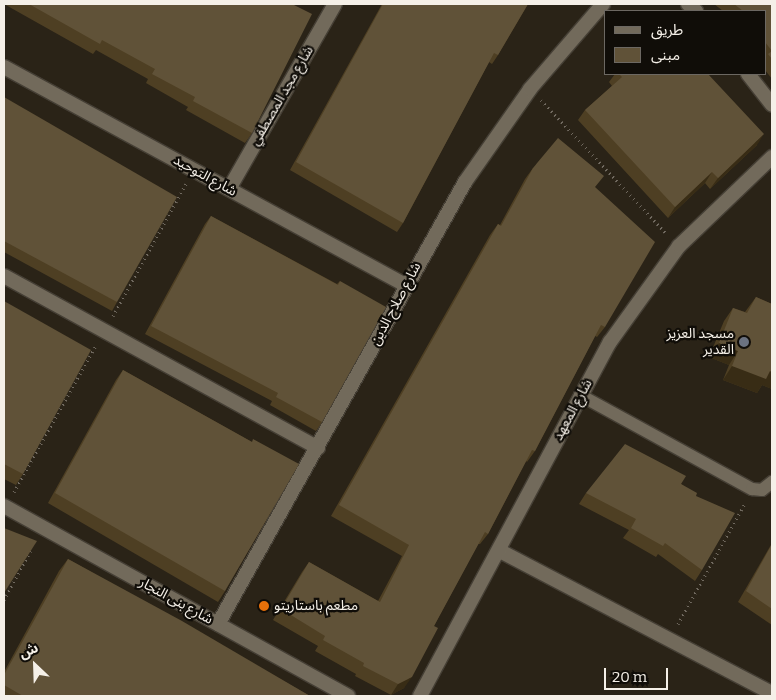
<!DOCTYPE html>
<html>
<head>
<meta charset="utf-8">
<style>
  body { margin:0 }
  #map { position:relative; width:776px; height:700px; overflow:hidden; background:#2a2317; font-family:Bitter,"Noto Sans Arabic",serif }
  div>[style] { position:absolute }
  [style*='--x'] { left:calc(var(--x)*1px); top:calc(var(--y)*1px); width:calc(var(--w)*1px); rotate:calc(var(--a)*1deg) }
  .path>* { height:3px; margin-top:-1.5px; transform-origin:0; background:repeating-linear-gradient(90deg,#716a60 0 1px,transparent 0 5px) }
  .roads { filter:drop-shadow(1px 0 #453f35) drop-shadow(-1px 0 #453f35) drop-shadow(0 1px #453f35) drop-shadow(0 -1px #453f35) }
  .service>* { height:12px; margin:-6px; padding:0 6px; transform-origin:6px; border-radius:6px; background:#726a5b }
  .minor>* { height:14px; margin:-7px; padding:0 7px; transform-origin:7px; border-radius:7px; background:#726a5b }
  .wall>* { inset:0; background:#4e3f23 }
  .shaded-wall>* { inset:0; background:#382c15 }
  .building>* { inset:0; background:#605238 }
  .dots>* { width:14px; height:14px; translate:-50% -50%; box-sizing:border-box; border:2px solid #100d08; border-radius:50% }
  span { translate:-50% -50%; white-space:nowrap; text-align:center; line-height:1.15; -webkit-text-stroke:4.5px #100d08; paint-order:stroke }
  .street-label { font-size:14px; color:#f5f0e8 }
  .poi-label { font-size:14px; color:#f5f0e8 }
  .right { translate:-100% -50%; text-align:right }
  .left { translate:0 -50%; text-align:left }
  .frame { position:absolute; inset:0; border:5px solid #f5f0e8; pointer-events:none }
  .legend { position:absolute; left:604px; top:10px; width:162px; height:65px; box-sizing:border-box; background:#100d08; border:1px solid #6c6862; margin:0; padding:6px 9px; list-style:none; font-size:15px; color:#f5f0e8 }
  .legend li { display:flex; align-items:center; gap:10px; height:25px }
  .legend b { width:25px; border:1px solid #6c6862 }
  .north { position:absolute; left:10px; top:640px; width:50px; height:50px; -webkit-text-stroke:4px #100d08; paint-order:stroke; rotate:336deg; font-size:14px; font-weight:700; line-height:20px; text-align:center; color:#f5f0e8 }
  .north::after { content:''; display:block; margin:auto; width:18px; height:22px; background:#f5f0e8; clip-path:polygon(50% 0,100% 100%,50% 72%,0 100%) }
  .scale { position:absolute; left:604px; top:668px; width:64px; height:22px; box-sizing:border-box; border:2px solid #f5f0e8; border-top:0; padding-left:6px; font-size:15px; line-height:18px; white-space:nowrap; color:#f5f0e8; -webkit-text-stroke:4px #100d08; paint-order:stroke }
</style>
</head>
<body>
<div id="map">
  <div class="path">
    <div style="--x:541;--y:100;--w:184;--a:46.8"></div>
    <div style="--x:113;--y:316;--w:151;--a:-61.1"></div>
    <div style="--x:14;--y:492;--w:168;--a:-60.8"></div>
    <div style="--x:4;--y:600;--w:57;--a:-61.6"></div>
    <div style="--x:678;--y:624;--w:138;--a:-61"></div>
  </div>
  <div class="roads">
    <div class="service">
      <div style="--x:580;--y:395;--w:196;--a:28.7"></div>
      <div style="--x:752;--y:489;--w:10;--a:6"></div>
      <div style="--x:762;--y:490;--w:13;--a:-39"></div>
    </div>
    <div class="minor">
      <div style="--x:688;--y:4;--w:11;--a:41"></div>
      <div style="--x:4;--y:67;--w:457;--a:28.5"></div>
      <div style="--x:748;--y:74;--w:39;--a:52"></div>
      <div style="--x:229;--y:189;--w:213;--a:-60.2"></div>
      <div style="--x:4;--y:276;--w:358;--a:28.7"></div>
      <div style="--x:4;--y:506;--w:393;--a:28.9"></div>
      <div style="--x:500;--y:551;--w:307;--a:27.6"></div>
      <div style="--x:218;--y:624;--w:506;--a:-60.8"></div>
      <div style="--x:465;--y:182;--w:113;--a:-55"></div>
      <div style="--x:530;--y:89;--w:112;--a:-49.3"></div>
      <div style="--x:420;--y:696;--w:402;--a:-61.8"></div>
      <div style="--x:610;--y:342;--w:118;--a:-54.3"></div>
      <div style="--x:679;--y:246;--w:129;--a:-43.7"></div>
    </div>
  </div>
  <div class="wall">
    <div style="clip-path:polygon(4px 4px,292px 4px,252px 133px,245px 143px,186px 110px,188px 107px,146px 83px,148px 79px,96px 50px,93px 54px)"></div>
    <div style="clip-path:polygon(382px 4px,528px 4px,498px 55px,492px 64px,489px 62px,403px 223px,397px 232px,290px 170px)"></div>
    <div style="clip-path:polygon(714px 4px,772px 4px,772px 79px,765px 70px,765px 11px,723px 11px)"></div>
    <div style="clip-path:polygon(615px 74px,708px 74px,757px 145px,710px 189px,705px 183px,668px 218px,578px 120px,585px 110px,612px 86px,609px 82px)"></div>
    <div style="clip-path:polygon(4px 97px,117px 302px,112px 311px,4px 252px)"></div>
    <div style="clip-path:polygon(533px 168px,596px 188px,605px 327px,597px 337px,595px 336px,535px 451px,527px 462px,526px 461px,488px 534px,480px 544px,478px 544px,434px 626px,404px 688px,391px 695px,355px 676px,356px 674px,315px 651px,318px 646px,273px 620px,302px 572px,309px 562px,378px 601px,402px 556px,331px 516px,490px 235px,498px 224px,500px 225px,525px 179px)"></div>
    <div style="clip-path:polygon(211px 216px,337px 284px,340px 281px,322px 422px,316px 431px,270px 405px,272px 401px,145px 334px,205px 224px)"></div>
    <div style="clip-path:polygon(756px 297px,772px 304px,772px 389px,762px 385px,757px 393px,723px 380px,729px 365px,709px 357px,724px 321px,733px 308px,745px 312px)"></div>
    <div style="clip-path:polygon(4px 301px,23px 474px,16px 485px,4px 479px)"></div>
    <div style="clip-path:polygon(123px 370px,252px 442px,225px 591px,218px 602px,48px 503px,116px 380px)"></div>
    <div style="clip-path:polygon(681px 484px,696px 496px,702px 570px,695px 581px,658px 554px,656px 557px,623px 538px,629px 530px,579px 504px,586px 493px)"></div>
    <div style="clip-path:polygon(772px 543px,772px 625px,738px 602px)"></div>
    <div style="clip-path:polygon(68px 559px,310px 696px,4px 696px,4px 672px,59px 571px)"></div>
  </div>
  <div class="shaded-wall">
    <div style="clip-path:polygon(764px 134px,757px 145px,710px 189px,718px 178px)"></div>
    <div style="clip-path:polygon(712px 172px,705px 183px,668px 218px,675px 207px)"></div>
    <div style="clip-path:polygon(719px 343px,738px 351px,729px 365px,709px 357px)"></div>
    <div style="clip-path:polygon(732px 366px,770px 371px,772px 372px,772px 389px,762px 385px,757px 393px,723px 380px)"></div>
    <div style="clip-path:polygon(412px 677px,404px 688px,391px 695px,398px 684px)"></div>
  </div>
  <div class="building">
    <div style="clip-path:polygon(29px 4px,292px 4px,312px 14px,252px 133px,193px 101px,195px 97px,152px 74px,155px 69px,102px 40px,100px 44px)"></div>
    <div style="clip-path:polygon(383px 4px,528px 4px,498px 55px,494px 53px,403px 223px,296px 162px)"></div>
    <div style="clip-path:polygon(734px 4px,772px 4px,772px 59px,768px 54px,772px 51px,765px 42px,765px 11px,743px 11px)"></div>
    <div style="clip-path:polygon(619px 74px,708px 74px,764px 134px,718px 178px,712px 172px,675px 207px,585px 110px,622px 77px)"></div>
    <div style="clip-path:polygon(4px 97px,177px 197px,117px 302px,4px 241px)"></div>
    <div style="clip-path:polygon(558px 138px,604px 176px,595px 187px,655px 242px,605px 327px,601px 325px,535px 451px,532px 450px,488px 534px,485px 532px,434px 626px,438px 628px,412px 677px,398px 684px,363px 666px,364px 663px,323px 640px,325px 636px,281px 609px,309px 562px,380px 602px,409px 545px,339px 505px,498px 224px,501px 226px,533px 168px)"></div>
    <div style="clip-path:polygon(211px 216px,338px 285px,340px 281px,386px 307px,322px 422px,276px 397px,278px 393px,151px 326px)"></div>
    <div style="clip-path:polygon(756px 297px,772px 304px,772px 372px,770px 371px,766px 379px,732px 366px,738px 351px,719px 343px,733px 308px,747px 313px)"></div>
    <div style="clip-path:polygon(4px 301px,91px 350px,23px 474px,4px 464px)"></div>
    <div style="clip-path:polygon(123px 370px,252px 442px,253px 439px,299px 464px,225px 591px,55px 493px)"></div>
    <div style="clip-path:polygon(625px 444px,686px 476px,681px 484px,697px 493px,696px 496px,735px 513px,702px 570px,665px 543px,663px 546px,631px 528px,636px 519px,586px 493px)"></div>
    <div style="clip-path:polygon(4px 528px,37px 541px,4px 593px)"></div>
    <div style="clip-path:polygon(772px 544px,772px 609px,746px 591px)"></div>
    <div style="clip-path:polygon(68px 559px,182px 621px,310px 696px,23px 696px,4px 685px,4px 675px)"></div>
  </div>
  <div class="dots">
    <div style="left:744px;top:342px;background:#6b7280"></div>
    <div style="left:264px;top:606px;background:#e8710a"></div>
  </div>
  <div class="street-label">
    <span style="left:282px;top:96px;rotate:-60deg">شارع مجد المصطفي</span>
    <span style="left:205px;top:176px;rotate:29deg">شارع التوحيد</span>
    <span style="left:396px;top:304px;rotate:-62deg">شارع صلاح الدين</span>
    <span style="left:573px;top:410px;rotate:-62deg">شارع المعهد</span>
    <span style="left:176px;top:601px;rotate:29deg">شارع بنى النجار</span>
  </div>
  <div class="poi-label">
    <span class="right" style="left:734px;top:342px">مسجد العزيز<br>القدير</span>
    <span class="left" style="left:274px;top:606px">مطعم باستاريتو</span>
  </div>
  <div class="frame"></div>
  <ul class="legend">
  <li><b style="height:6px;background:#726a5b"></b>طريق</li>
  <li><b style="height:14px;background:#605238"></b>مبنى</li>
  </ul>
  <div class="north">ش</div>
  <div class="scale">20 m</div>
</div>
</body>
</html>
